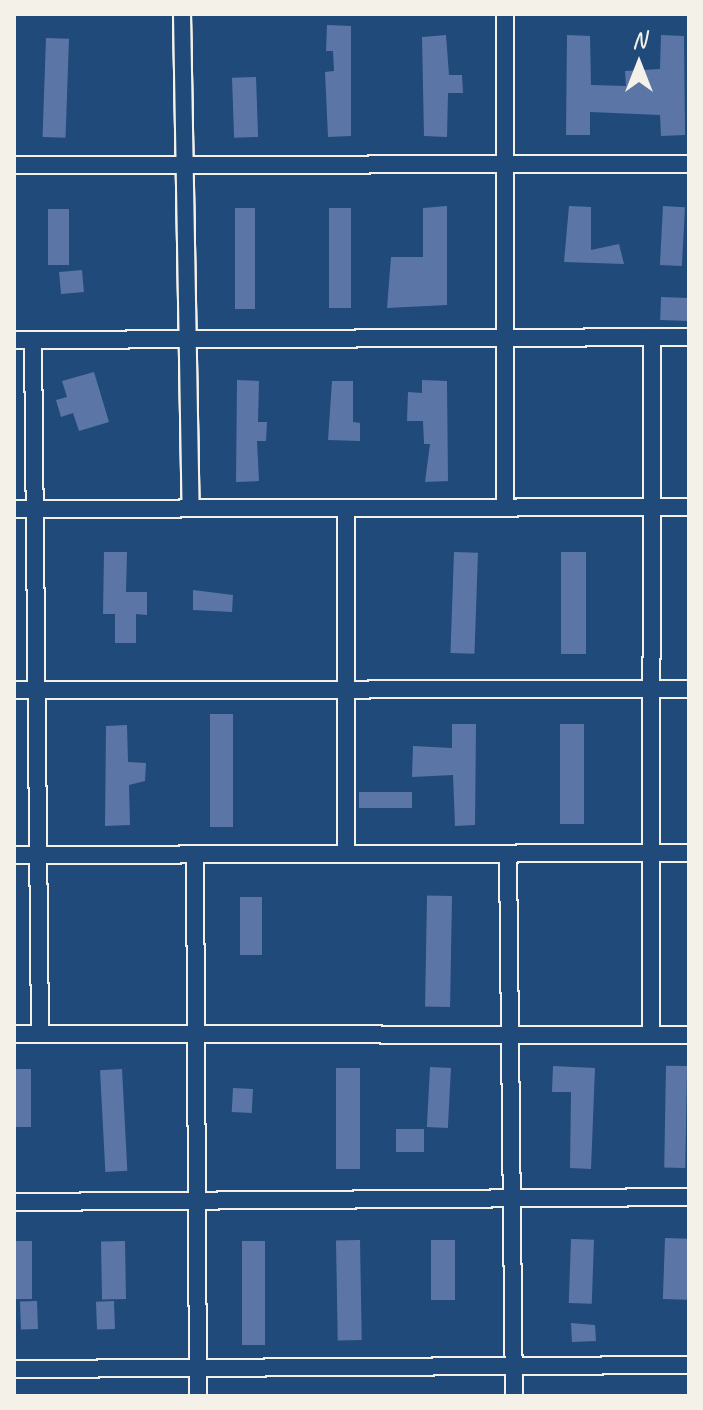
<!DOCTYPE html>
<html>
<head>
<meta charset="utf-8">
<style>
  body { margin:0 }
  #map { position:relative; width:703px; height:1410px; overflow:hidden; background:#1f4a7a; font-family:Caveat,sans-serif }
  div>[style] { position:absolute }
  [style*='--x'] { left:calc(var(--x)*1px); top:calc(var(--y)*1px); width:calc(var(--w)*1px); rotate:calc(var(--a)*1deg) }
  .building>* { inset:0; background:#5b76a6; transform-origin:0 0 }
  .roads { filter:drop-shadow(2px 0 #f4f1e8) drop-shadow(-2px 0 #f4f1e8) drop-shadow(0 2px #f4f1e8) drop-shadow(0 -2px #f4f1e8) }
  .street>* { height:16px; margin:-8px; padding:0 8px; transform-origin:8px; border-radius:8px; background:#1f4a7a }
  span { translate:-50% -50%; white-space:nowrap; text-align:center; line-height:1.15; -webkit-text-stroke:8px #1f4a7a; paint-order:stroke }
  .frame { position:absolute; inset:0; border:16px solid #f4f1e8; pointer-events:none }
  .north { position:absolute; left:599px; top:24px; width:80px; height:80px; -webkit-text-stroke:6px #1f4a7a; paint-order:stroke; rotate:0deg; font-size:22px; font-weight:700; line-height:32px; text-align:center; color:#f4f1e8 }
  .north::after { content:''; display:block; margin:auto; width:28px; height:36px; background:#f4f1e8; clip-path:polygon(50% 0,100% 100%,50% 72%,0 100%) }
</style>
</head>
<body>
<div id="map">
  <div class="building">
    <div style="clip-path:polygon(327px 25px,351px 26px,351px 136px,328px 137px,325px 72px,334px 71px,333px 51px,326px 51px)"></div>
    <div style="clip-path:polygon(446px 35px,449px 75px,462px 75px,463px 93px,448px 93px,447px 137px,424px 136px,422px 37px)"></div>
    <div style="clip-path:polygon(567px 35px,590px 36px,591px 85px,626px 86px,625px 71px,660px 69px,661px 35px,684px 36px,685px 135px,661px 136px,660px 115px,590px 112px,590px 135px,566px 135px)"></div>
    <div style="left:46px;top:38px;width:23px;height:99px;rotate:2deg"></div>
    <div style="left:256px;top:77px;width:60px;height:24px;rotate:88deg"></div>
    <div style="clip-path:polygon(447px 206px,447px 305px,387px 308px,391px 257px,423px 257px,423px 208px)"></div>
    <div style="clip-path:polygon(569px 206px,591px 207px,591px 250px,619px 244px,624px 264px,564px 262px)"></div>
    <div style="left:663px;top:206px;width:22px;height:59px;rotate:3deg"></div>
    <div style="left:235px;top:208px;width:20px;height:101px"></div>
    <div style="left:329px;top:208px;width:22px;height:100px"></div>
    <div style="left:48px;top:209px;width:21px;height:56px"></div>
    <div style="left:82px;top:270px;width:22px;height:23px;rotate:85deg"></div>
    <div style="left:661px;top:297px;width:28px;height:23px;rotate:2deg"></div>
    <div style="clip-path:polygon(94px 372px,109px 422px,79px 431px,73px 413px,61px 417px,56px 400px,67px 397px,62px 381px)"></div>
    <div style="clip-path:polygon(237px 380px,259px 381px,258px 422px,267px 422px,266px 441px,257px 441px,259px 481px,236px 482px)"></div>
    <div style="clip-path:polygon(422px 380px,447px 381px,448px 481px,425px 482px,430px 444px,424px 444px,423px 421px,407px 421px,408px 392px,422px 393px)"></div>
    <div style="clip-path:polygon(332px 381px,353px 381px,353px 422px,360px 423px,360px 441px,328px 440px)"></div>
    <div style="clip-path:polygon(104px 552px,127px 552px,126px 592px,147px 592px,147px 615px,136px 614px,136px 643px,115px 643px,115px 614px,103px 614px)"></div>
    <div style="left:454px;top:552px;width:24px;height:101px;rotate:2deg"></div>
    <div style="left:561px;top:552px;width:25px;height:102px"></div>
    <div style="clip-path:polygon(193px 590px,233px 595px,232px 612px,193px 610px)"></div>
    <div style="left:210px;top:714px;width:23px;height:113px"></div>
    <div style="clip-path:polygon(452px 724px,476px 724px,475px 825px,455px 826px,453px 775px,412px 777px,413px 746px,452px 748px)"></div>
    <div style="left:560px;top:724px;width:24px;height:100px"></div>
    <div style="clip-path:polygon(127px 725px,128px 762px,146px 763px,145px 781px,129px 785px,130px 825px,105px 826px,106px 726px)"></div>
    <div style="left:412px;top:792px;width:16px;height:53px;rotate:90deg"></div>
    <div style="left:452px;top:896px;width:111px;height:25px;rotate:91deg"></div>
    <div style="left:240px;top:897px;width:22px;height:58px"></div>
    <div style="clip-path:polygon(553px 1066px,595px 1068px,591px 1169px,570px 1168px,571px 1092px,552px 1092px)"></div>
    <div style="left:687px;top:1066px;width:102px;height:21px;rotate:91deg"></div>
    <div style="left:430px;top:1067px;width:21px;height:60px;rotate:3deg"></div>
    <div style="left:360px;top:1068px;width:101px;height:24px;rotate:90deg"></div>
    <div style="left:14px;top:1069px;width:17px;height:58px"></div>
    <div style="left:122px;top:1069px;width:102px;height:22px;rotate:87deg"></div>
    <div style="left:233px;top:1088px;width:20px;height:24px;rotate:3deg"></div>
    <div style="left:396px;top:1129px;width:28px;height:23px"></div>
    <div style="left:665px;top:1238px;width:24px;height:61px;rotate:2deg"></div>
    <div style="left:571px;top:1239px;width:23px;height:64px;rotate:2deg"></div>
    <div style="left:360px;top:1240px;width:100px;height:24px;rotate:89deg"></div>
    <div style="left:431px;top:1240px;width:24px;height:60px"></div>
    <div style="left:14px;top:1241px;width:18px;height:58px"></div>
    <div style="left:125px;top:1241px;width:58px;height:24px;rotate:89deg"></div>
    <div style="left:242px;top:1241px;width:23px;height:104px"></div>
    <div style="left:37px;top:1301px;width:28px;height:17px;rotate:88deg"></div>
    <div style="left:114px;top:1301px;width:28px;height:18px;rotate:88deg"></div>
    <div style="clip-path:polygon(571px 1323px,595px 1325px,596px 1341px,572px 1342px)"></div>
  </div>
  <div class="roads">
    <div class="street">
      <div style="--x:182;--y:14;--w:494;--a:89"></div>
      <div style="--x:14;--y:165;--w:675;--a:-0.08"></div>
      <div style="--x:14;--y:340;--w:675;--a:-0.25"></div>
      <div style="--x:33;--y:340;--w:694;--a:89.42"></div>
      <div style="--x:505;--y:505;--w:491;--a:-90"></div>
      <div style="--x:346;--y:508;--w:346;--a:90"></div>
      <div style="--x:14;--y:509;--w:675;--a:-0.17"></div>
      <div style="--x:14;--y:690;--w:675;--a:-0.08"></div>
      <div style="--x:195;--y:854;--w:542;--a:89.68"></div>
      <div style="--x:508;--y:854;--w:542;--a:89.37"></div>
      <div style="--x:14;--y:855;--w:675;--a:-0.17"></div>
      <div style="--x:14;--y:1034;--w:675;--a:0.08"></div>
      <div style="--x:651;--y:1035;--w:697;--a:-89.92"></div>
      <div style="--x:14;--y:1202;--w:675;--a:-0.42"></div>
      <div style="--x:14;--y:1369;--w:675;--a:-0.34"></div>
    </div>
  </div>
  <div class="frame"></div>
  <div class="north">N</div>
</div>
</body>
</html>
